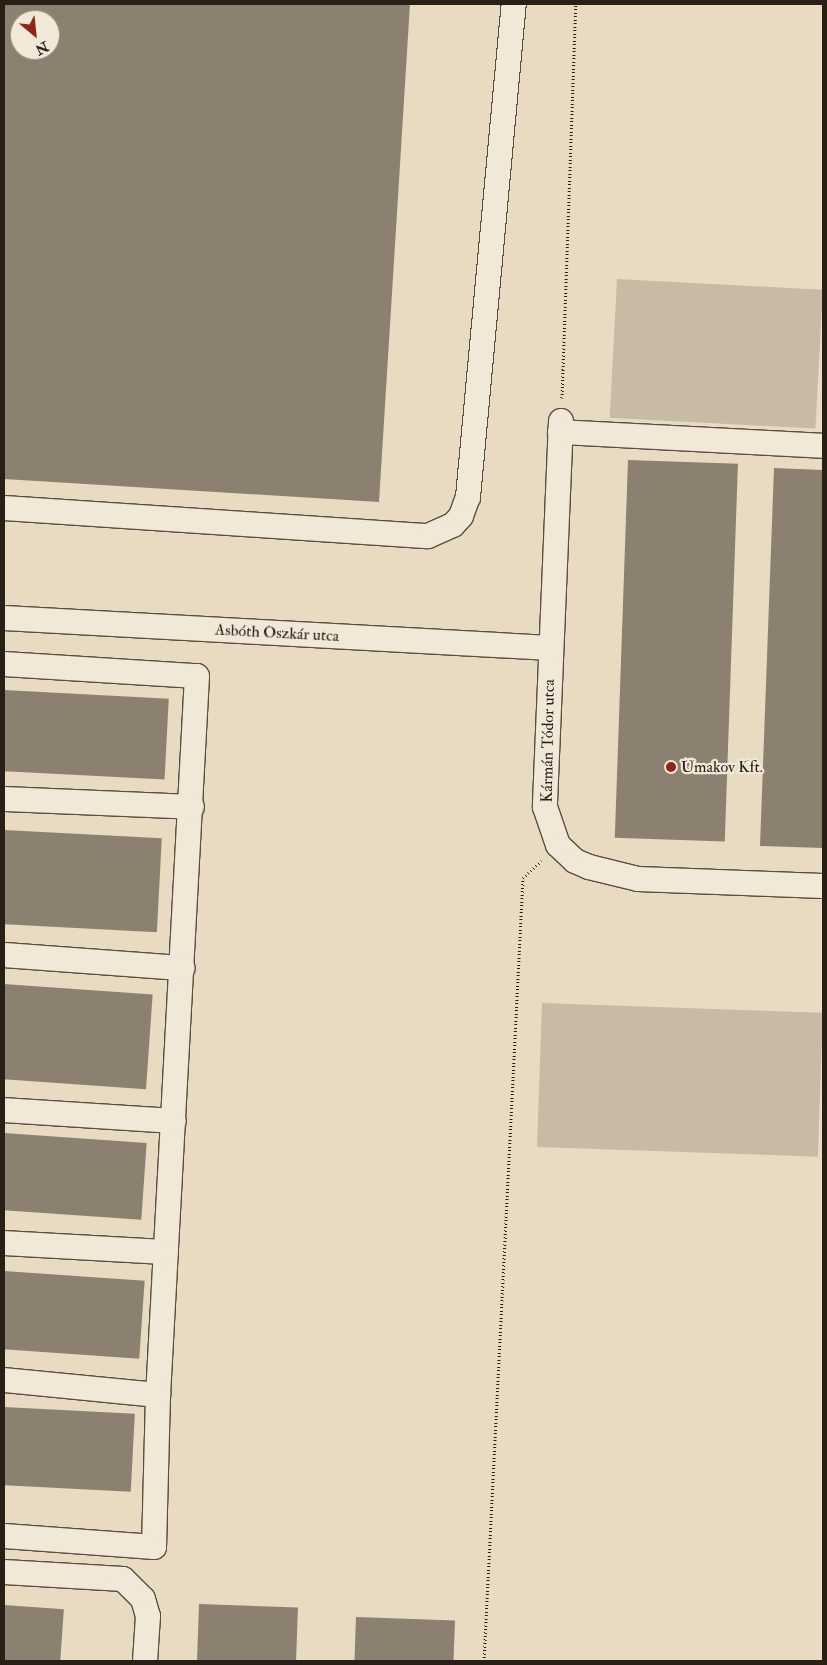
<!DOCTYPE html>
<html>
<head>
<meta charset="utf-8">
<style>
  body { margin:0 }
  #map { position:relative; width:827px; height:1665px; overflow:hidden; background:#e9dbc2; font-family:"IM FELL Double Pica",serif }
  div>[style] { position:absolute }
  [style*='--x'] { left:calc(var(--x)*1px); top:calc(var(--y)*1px); width:calc(var(--w)*1px); rotate:calc(var(--a)*1deg) }
  .green>* { inset:0; background:#c8bba5; transform-origin:0 0 }
  .building>* { inset:0; background:#8c8170; transform-origin:0 0 }
  .path>* { height:3px; margin-top:-1.5px; transform-origin:0; background:repeating-linear-gradient(90deg,#282017 0 1px,transparent 0 3.5px) }
  .roads { filter:drop-shadow(1px 0 #584f42) drop-shadow(-1px 0 #584f42) drop-shadow(0 1px #584f42) drop-shadow(0 -1px #584f42) }
  .minor>* { height:24px; margin:-12px; padding:0 12px; transform-origin:12px; border-radius:12px; background:#f1e8d7 }
  .dots>* { width:14px; height:14px; translate:-50% -50%; box-sizing:border-box; border:2px solid #f1e8d7; border-radius:50% }
  span { translate:-50% -50%; white-space:nowrap; text-align:center; line-height:1.15; -webkit-text-stroke:4.5px #f1e8d7; paint-order:stroke }
  .street-label { font-size:16px; color:#282017 }
  .poi-label { font-size:16px; color:#282017 }
  .left { translate:0 -50%; text-align:left }
  .frame { position:absolute; inset:0; border:5px solid #282017; pointer-events:none }
  .north { position:absolute; left:10px; top:10px; width:50px; height:50px; box-sizing:border-box; background:#f1e8d7; border:1px solid #a1988a; border-radius:50%; rotate:152deg; font-size:14px; font-weight:700; line-height:20px; text-align:center; color:#282017 }
  .north::after { content:''; display:block; margin:auto; width:18px; height:22px; background:#8f2418; clip-path:polygon(50% 0,100% 100%,50% 72%,0 100%) }
</style>
</head>
<body>
<div id="map">
  <div class="green">
    <div style="left:617px;top:279px;width:206px;height:139px;rotate:3deg"></div>
    <div style="left:542px;top:1003px;width:281px;height:144px;rotate:2deg"></div>
  </div>
  <div class="building">
    <div style="clip-path:polygon(evenodd,4px 4px,410px 4px,379px 502px,4px 479px,4px 4px,20px 20px,50px 20px,50px 50px,20px 50px,20px 20px)"></div>
    <div style="left:628px;top:460px;width:110px;height:378px;rotate:2deg"></div>
    <div style="clip-path:polygon(774px 468px,823px 470px,823px 848px,760px 846px)"></div>
    <div style="left:4px;top:690px;width:165px;height:81px;rotate:3deg"></div>
    <div style="left:4px;top:830px;width:158px;height:94px;rotate:3deg"></div>
    <div style="left:4px;top:984px;width:149px;height:95px;rotate:4deg"></div>
    <div style="left:4px;top:1133px;width:143px;height:77px;rotate:4deg"></div>
    <div style="left:4px;top:1271px;width:141px;height:78px;rotate:4deg"></div>
    <div style="left:4px;top:1407px;width:131px;height:78px;rotate:3deg"></div>
    <div style="left:199px;top:1604px;width:99px;height:57px;rotate:2deg"></div>
    <div style="left:4px;top:1605px;width:60px;height:56px;rotate:4deg"></div>
    <div style="left:356px;top:1617px;width:99px;height:44px;rotate:2deg"></div>
  </div>
  <div class="path">
    <div style="--x:562;--y:398;--w:394;--a:-88"></div>
    <div style="--x:484;--y:1661;--w:784;--a:-87.15"></div>
    <div style="--x:523;--y:878;--w:25;--a:-43"></div>
  </div>
  <div class="roads">
    <div class="minor">
      <div style="--x:561;--y:421;--w:386;--a:92.4"></div>
      <div style="--x:545;--y:807;--w:40;--a:71.1"></div>
      <div style="--x:558;--y:845;--w:23;--a:43"></div>
      <div style="--x:575;--y:861;--w:15;--a:23"></div>
      <div style="--x:589;--y:867;--w:50;--a:13.8"></div>
      <div style="--x:638;--y:879;--w:185;--a:2.2"></div>
      <div style="--x:560;--y:432;--w:263;--a:3"></div>
      <div style="--x:4;--y:508;--w:425;--a:3.8"></div>
      <div style="--x:428;--y:536;--w:27;--a:-24"></div>
      <div style="--x:453;--y:525;--w:12;--a:-48"></div>
      <div style="--x:461;--y:516;--w:20;--a:-70"></div>
      <div style="--x:468;--y:497;--w:495;--a:-84.7"></div>
      <div style="--x:4;--y:618;--w:547;--a:3.14"></div>
      <div style="--x:4;--y:664;--w:193;--a:3.6"></div>
      <div style="--x:197;--y:676;--w:720;--a:93.1"></div>
      <div style="--x:158;--y:1395;--w:152;--a:91.5"></div>
      <div style="--x:154;--y:1547;--w:150;--a:-175.8"></div>
      <div style="--x:4;--y:799;--w:188;--a:2.4"></div>
      <div style="--x:4;--y:955;--w:179;--a:4.2"></div>
      <div style="--x:4;--y:1110;--w:170;--a:3.7"></div>
      <div style="--x:4;--y:1243;--w:162;--a:3.2"></div>
      <div style="--x:4;--y:1380;--w:155;--a:5.6"></div>
      <div style="--x:4;--y:1572;--w:119;--a:3.4"></div>
      <div style="--x:123;--y:1579;--w:28;--a:45"></div>
      <div style="--x:143;--y:1599;--w:18;--a:74"></div>
      <div style="--x:148;--y:1616;--w:45;--a:93.8"></div>
    </div>
  </div>
  <div class="dots">
    <div style="left:671px;top:767px;background:#8f2418"></div>
  </div>
  <div class="street-label">
    <span style="left:277px;top:633px;rotate:3deg">Asbóth Oszkár utca</span>
    <span style="left:548px;top:741px;rotate:-89deg">Kármán Tódor utca</span>
  </div>
  <div class="poi-label">
    <span class="left" style="left:681px;top:767px">Umakov Kft.</span>
  </div>
  <div class="frame"></div>
  <div class="north">N</div>
</div>
</body>
</html>
